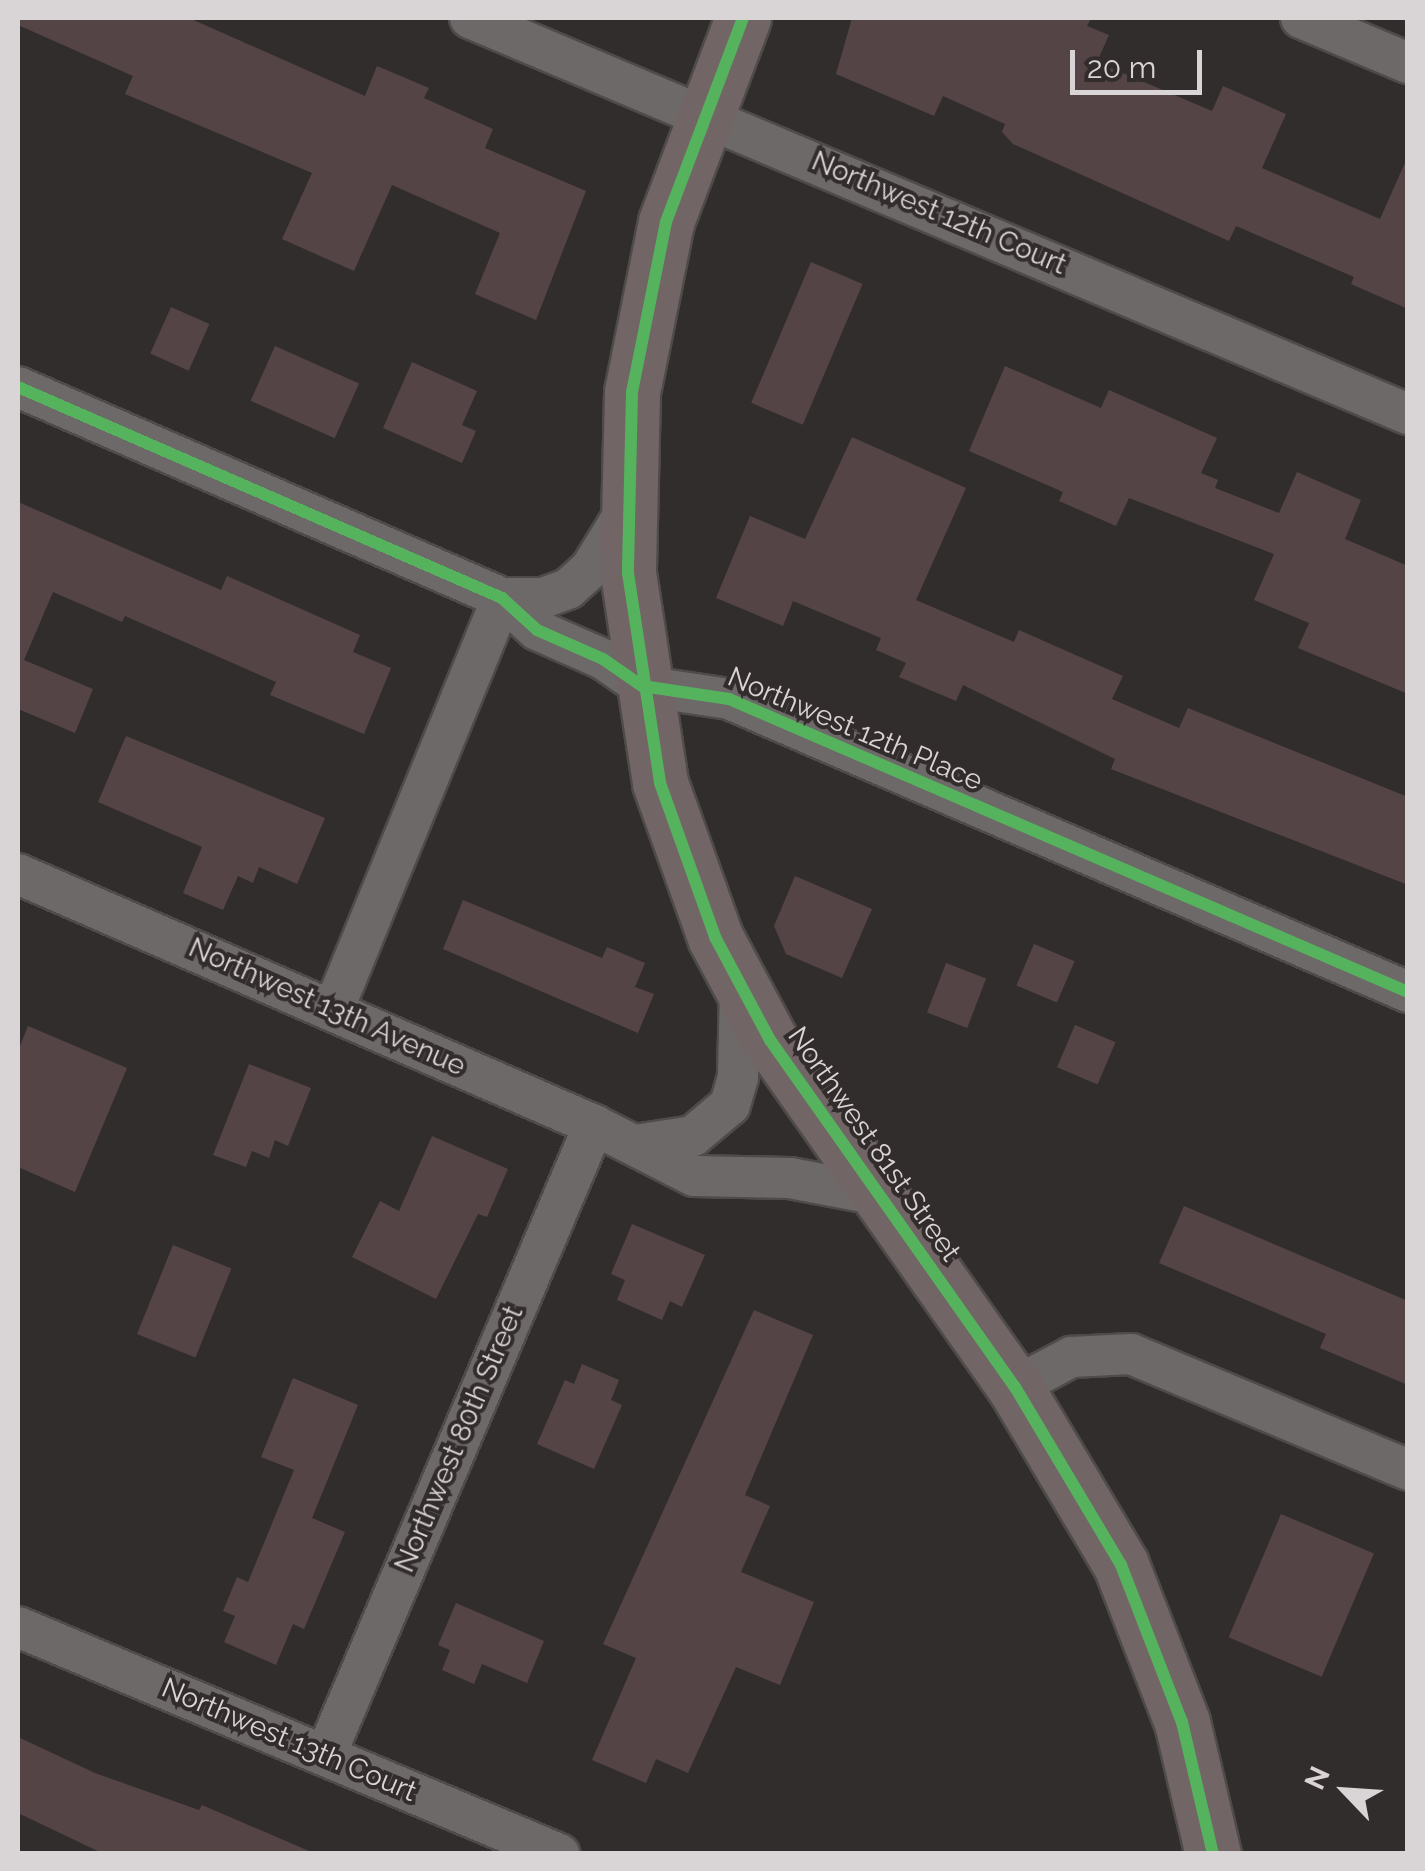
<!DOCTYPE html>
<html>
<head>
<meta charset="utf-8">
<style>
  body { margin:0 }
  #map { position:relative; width:1425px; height:1871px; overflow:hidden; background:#322d2d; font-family:Raleway,sans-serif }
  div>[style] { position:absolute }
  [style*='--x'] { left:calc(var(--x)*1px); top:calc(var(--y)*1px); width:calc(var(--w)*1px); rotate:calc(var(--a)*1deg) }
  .building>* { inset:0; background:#554445; transform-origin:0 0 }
  .roads { filter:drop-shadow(2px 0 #4f4b4b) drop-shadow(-2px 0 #4f4b4b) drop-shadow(0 2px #4f4b4b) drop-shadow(0 -2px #4f4b4b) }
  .street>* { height:40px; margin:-20px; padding:0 20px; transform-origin:20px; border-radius:20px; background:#6d6969 }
  .primary>* { height:55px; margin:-27.5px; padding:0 27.5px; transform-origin:27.5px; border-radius:27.5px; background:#716566 }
  .cycleway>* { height:12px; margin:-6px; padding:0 6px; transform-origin:6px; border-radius:6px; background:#56b35d }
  span { translate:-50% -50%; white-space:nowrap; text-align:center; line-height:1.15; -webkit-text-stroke:8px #332c2c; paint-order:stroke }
  .street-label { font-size:28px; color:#d9d4d5 }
  .frame { position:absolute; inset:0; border:20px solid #d9d4d5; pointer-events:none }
  .north { position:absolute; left:1295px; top:1741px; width:100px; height:100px; -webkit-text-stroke:8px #332c2c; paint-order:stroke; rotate:295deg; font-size:28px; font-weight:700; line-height:40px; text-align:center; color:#d9d4d5 }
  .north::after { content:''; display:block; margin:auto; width:35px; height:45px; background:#d9d4d5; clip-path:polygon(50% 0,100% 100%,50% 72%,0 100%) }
  .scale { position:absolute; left:1070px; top:50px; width:132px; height:45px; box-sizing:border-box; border:5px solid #d9d4d5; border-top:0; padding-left:12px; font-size:30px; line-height:35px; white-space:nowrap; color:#d9d4d5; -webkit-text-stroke:8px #332c2c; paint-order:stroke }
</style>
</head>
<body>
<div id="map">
  <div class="building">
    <div style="clip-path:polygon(18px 18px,189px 18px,365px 96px,377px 66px,429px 88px,424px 98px,493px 129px,485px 148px,586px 191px,536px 320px,475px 294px,500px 233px,392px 185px,354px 271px,282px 239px,312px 173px,125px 94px,133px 76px,18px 25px)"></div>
    <div style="clip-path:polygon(852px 18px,1091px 18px,1087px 26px,1109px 35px,1097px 62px,1212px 111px,1223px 86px,1286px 114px,1262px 168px,1380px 219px,1408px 156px,1408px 309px,1351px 284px,1354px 277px,1236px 226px,1229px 241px,1013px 144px,1002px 132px,1005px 124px,943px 96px,934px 116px,836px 74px)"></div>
    <div style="left:811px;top:262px;width:56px;height:153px;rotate:23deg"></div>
    <div style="left:171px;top:307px;width:42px;height:51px;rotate:24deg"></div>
    <div style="left:275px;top:346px;width:92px;height:60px;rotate:24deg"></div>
    <div style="clip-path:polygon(412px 362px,477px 391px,462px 425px,476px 431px,462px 463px,383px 428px)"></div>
    <div style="clip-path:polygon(1005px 366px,1101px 408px,1109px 390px,1217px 438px,1201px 473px,1218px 480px,1215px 488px,1279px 513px,1297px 472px,1361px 500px,1345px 539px,1408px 566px,1408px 694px,1298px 648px,1309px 623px,1254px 600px,1274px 554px,1129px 498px,1116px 526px,1059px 501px,1063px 492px,969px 451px)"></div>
    <div style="clip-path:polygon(852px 437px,966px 488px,916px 600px,1014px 642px,1019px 630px,1123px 676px,1112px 699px,1179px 728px,1188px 708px,1408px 797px,1408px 885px,1111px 769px,1115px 759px,963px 685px,956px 701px,899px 677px,906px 663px,876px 650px,881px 638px,793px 601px,783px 626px,716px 598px,750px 516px,805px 539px)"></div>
    <div style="clip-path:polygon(18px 502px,221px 590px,227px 576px,360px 635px,353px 652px,391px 668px,364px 734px,270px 695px,276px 682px,125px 616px,122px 622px,53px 592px,24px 660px,93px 689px,75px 733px,18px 709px)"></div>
    <div style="clip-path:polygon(126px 736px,325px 818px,297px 884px,259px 867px,253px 883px,238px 876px,223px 910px,183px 893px,202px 847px,98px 802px)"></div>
    <div style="clip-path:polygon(795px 876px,872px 909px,842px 978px,786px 954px,774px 926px)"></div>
    <div style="clip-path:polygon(463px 900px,602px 958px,607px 947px,645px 963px,635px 987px,654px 994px,638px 1033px,443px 949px)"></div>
    <div style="left:1034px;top:944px;width:44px;height:45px;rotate:23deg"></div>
    <div style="left:946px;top:963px;width:43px;height:53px;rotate:21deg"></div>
    <div style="left:1075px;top:1025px;width:44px;height:46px;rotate:23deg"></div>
    <div style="clip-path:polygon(28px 1026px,127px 1068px,75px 1192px,18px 1167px,18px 1051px)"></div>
    <div style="clip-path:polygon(249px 1064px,311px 1088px,288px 1146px,275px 1140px,269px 1158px,252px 1151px,246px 1167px,213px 1155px)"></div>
    <div style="clip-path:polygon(432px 1136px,508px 1169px,487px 1217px,478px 1214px,436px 1299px,352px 1257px,380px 1201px,399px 1211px)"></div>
    <div style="clip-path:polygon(1184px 1206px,1408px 1301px,1408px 1385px,1320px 1348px,1326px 1334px,1159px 1263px)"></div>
    <div style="clip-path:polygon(632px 1224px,705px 1255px,682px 1307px,670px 1301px,662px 1320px,617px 1300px,625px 1280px,611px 1274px)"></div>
    <div style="left:173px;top:1245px;width:63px;height:96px;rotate:22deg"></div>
    <div style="clip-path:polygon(754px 1310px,813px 1335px,745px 1495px,770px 1506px,741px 1572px,814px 1602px,780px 1685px,736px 1667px,688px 1773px,656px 1759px,646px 1783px,592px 1760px,636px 1658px,603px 1644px)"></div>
    <div style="clip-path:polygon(582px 1364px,619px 1380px,611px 1400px,622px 1405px,594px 1469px,537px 1444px,565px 1380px,574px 1384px)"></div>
    <div style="clip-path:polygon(293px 1378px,358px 1405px,312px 1518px,345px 1532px,304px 1629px,293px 1624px,276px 1665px,224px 1642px,235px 1616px,223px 1611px,237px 1577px,248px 1582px,294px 1470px,261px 1457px)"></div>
    <div style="left:1281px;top:1514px;width:101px;height:134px;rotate:23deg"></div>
    <div style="clip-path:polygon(456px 1603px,544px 1641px,527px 1683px,482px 1664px,474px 1684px,442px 1670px,450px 1650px,438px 1645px)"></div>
    <div style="clip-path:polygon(18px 1737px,95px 1773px,199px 1810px,202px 1805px,316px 1854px,104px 1854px,18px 1813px)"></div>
  </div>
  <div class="roads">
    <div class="street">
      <div style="--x:470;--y:18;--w:1018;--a:22.89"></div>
      <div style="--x:1301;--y:18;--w:116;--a:22.8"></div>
      <div style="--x:18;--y:387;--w:528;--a:23.55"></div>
      <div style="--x:502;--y:598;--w:47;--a:42.4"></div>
      <div style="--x:537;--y:630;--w:72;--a:23.7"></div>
      <div style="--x:603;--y:659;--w:47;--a:34.7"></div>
      <div style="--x:642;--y:686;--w:88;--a:8.5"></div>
      <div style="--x:729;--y:699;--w:740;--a:23.34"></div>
      <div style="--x:502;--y:598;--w:41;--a:0"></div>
      <div style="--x:543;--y:598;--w:27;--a:-20"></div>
      <div style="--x:568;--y:589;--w:31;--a:-42"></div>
      <div style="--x:591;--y:568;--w:67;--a:-58.4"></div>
      <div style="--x:18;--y:874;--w:628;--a:23.55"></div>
      <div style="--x:594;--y:1125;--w:112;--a:27"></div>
      <div style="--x:694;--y:1176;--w:96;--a:1.2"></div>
      <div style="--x:790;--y:1178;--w:86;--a:10.8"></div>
      <div style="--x:334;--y:1008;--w:443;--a:-67.7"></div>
      <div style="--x:635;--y:1145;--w:59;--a:-8.8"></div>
      <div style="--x:693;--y:1136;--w:48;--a:-40"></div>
      <div style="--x:730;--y:1105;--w:29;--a:-74"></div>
      <div style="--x:738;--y:1077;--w:88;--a:-88.7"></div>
      <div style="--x:1015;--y:1387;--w:64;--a:-28.2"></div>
      <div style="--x:1071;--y:1357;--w:60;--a:-2.9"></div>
      <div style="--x:1131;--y:1354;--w:300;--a:22.7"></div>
      <div style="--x:18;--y:1627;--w:587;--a:22.76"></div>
      <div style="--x:326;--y:1754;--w:684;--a:-66.92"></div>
    </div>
    <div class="primary">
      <div style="--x:743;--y:18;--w:218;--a:110.7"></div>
      <div style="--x:666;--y:222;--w:173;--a:101.3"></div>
      <div style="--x:632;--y:392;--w:181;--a:91.3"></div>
      <div style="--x:628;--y:573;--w:212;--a:81.3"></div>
      <div style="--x:660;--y:783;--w:164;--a:70.3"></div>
      <div style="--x:715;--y:937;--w:117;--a:61.9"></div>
      <div style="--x:770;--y:1040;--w:425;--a:54.8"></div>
      <div style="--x:1015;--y:1387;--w:207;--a:59.2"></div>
      <div style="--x:1121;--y:1565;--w:168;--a:68.8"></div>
      <div style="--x:1182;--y:1722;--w:136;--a:76.8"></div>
    </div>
  </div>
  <div class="cycleway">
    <div style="--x:743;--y:18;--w:218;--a:110.7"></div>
    <div style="--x:666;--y:222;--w:173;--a:101.3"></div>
    <div style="--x:632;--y:392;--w:181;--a:91.3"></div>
    <div style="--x:628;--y:573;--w:212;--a:81.3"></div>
    <div style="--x:660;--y:783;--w:164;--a:70.3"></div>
    <div style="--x:715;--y:937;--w:117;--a:61.9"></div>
    <div style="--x:770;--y:1040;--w:425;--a:54.8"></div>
    <div style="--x:1015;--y:1387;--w:207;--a:59.2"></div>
    <div style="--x:1121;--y:1565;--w:168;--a:68.8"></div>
    <div style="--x:1182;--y:1722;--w:136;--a:76.8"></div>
    <div style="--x:18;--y:387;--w:528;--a:23.55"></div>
    <div style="--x:502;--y:598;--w:47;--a:42.4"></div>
    <div style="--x:537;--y:630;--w:72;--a:23.7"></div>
    <div style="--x:603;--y:659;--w:47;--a:34.7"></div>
    <div style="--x:642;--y:686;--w:88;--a:8.5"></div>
    <div style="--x:729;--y:699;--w:740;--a:23.34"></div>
  </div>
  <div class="street-label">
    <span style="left:939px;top:213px;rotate:23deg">Northwest 12th Court</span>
    <span style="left:855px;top:729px;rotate:23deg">Northwest 12th Place</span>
    <span style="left:327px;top:1007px;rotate:24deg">Northwest 13th Avenue</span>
    <span style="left:874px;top:1144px;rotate:55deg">Northwest 81st Street</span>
    <span style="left:459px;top:1439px;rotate:-67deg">Northwest 80th Street</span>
    <span style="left:289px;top:1740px;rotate:23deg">Northwest 13th Court</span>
  </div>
  <div class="frame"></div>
  <div class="north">N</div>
  <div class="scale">20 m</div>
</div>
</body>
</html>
